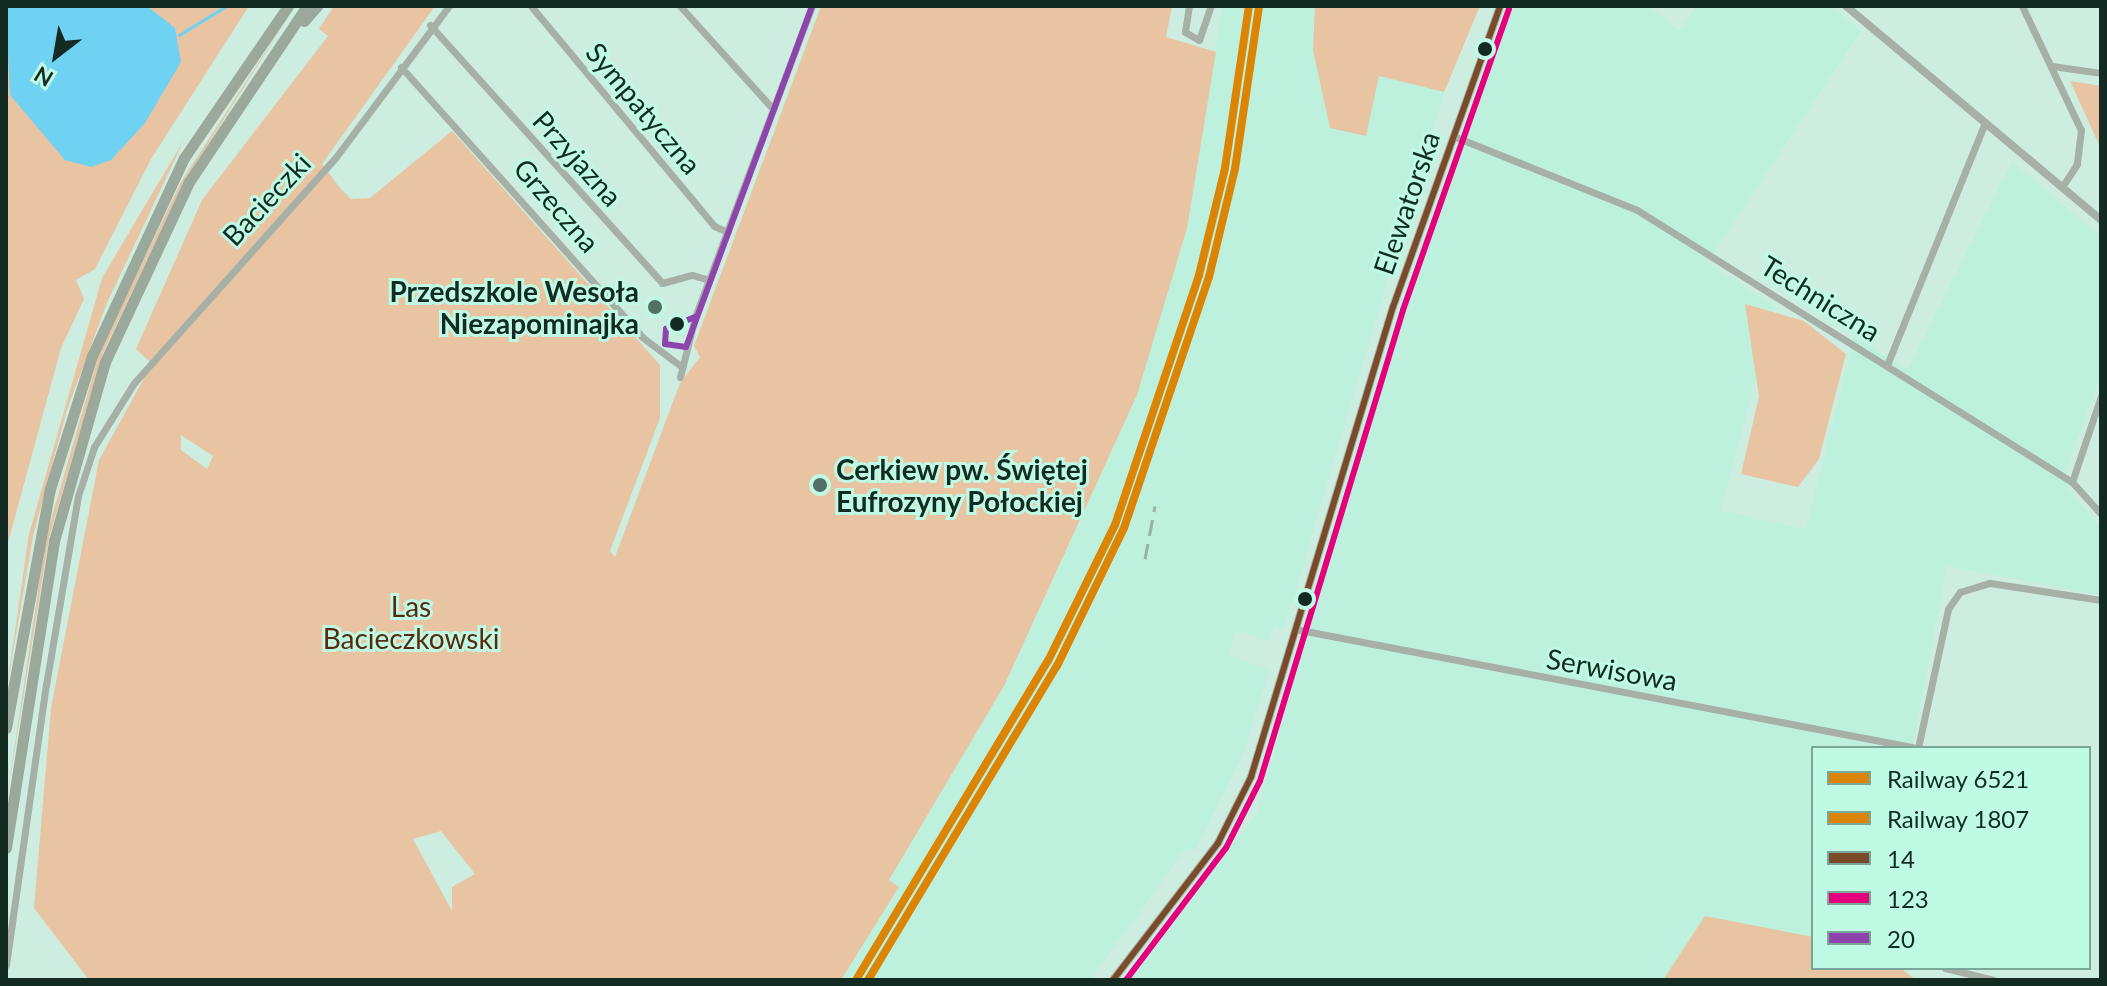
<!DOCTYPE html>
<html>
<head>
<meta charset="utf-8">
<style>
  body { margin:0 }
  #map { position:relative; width:2107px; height:986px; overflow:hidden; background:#ccede0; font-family:Lato,sans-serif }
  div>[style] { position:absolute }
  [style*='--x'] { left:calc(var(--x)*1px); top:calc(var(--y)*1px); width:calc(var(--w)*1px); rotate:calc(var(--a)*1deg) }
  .built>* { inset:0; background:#bdf1de }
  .green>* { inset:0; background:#e8c4a2 }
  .water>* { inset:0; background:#6fd2f2 }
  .stream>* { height:3px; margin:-1.5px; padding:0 1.5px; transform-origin:1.5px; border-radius:1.5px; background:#6fd2f2 }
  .minor>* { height:7px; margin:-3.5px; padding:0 3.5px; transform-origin:3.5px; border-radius:3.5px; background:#a7b0a6 }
  .tertiary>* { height:8px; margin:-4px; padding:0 4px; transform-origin:4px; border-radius:4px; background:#a7b0a6 }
  .primary>* { height:11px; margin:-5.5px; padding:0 5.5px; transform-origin:5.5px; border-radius:5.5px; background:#9ba89c }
  .rail>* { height:3px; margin-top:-1.5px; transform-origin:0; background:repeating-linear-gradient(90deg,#9db0a6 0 16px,transparent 0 24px) }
  .bus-1>* { height:6px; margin:-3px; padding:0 3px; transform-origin:3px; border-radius:3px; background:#7a4b2a }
  .bus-2>* { height:6px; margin:-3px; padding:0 3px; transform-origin:3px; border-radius:3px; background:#e5007d }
  .bus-3>* { height:6px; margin:-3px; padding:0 3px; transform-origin:3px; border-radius:3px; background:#8e44ad }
  .rail-1>* { height:8px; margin:-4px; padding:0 4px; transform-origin:4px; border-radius:4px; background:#dc8505 }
  .rail-2>* { height:8px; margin:-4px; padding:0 4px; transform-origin:4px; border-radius:4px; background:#dc8505 }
  .dots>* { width:22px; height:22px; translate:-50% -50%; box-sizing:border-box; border:4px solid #befae4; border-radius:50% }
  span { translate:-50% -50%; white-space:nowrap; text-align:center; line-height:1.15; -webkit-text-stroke:6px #befae4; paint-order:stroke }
  .street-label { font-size:28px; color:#142b23 }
  .poi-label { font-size:28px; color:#142b23; font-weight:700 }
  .right { translate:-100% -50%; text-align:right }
  .left { translate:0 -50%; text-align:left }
  .park-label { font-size:28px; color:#592b0e }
  .frame { position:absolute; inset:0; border:8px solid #142b23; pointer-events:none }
  .legend { position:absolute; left:1811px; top:746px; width:280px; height:224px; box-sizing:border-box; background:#befae4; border:2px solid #7aa797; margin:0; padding:10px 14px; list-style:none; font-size:24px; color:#142b23 }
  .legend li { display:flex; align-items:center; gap:16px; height:40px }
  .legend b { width:40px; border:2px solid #7aa797 }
  .north { position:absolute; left:16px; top:16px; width:80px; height:80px; -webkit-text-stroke:6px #befae4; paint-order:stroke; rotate:211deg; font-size:22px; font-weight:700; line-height:32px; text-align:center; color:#142b23 }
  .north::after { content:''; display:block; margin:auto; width:28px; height:36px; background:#142b23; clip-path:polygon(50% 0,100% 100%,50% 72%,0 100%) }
</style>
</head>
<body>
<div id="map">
  <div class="built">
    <div style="clip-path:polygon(1222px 6px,1315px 6px,1313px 51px,1444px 92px,1284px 629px,1274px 626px,1269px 641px,1236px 631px,1228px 655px,1270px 670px,1243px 754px,1196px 850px,1185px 850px,1090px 980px,841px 980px,899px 887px,889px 881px,1004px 686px,1137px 395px,1188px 220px)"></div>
    <div style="clip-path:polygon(1514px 6px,1648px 6px,1679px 31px,1697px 6px,1831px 6px,1861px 31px,1707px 263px,1775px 306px,1721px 511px,1806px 529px,1854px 337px,1908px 370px,2012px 162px,2101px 237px,2101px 373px,2067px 469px,2067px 487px,2101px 528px,2101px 595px,1947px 566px,1912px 748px,1813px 748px,1813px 937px,1705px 916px,1663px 980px,1127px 980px,1256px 815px,1397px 322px)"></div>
  </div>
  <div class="green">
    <div style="clip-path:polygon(6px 6px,249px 6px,151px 159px,95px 269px,76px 280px,84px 299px,61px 348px,6px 550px)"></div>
    <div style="clip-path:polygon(295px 6px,183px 184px,103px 353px,49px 538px,6px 804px,46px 537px,100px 351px,181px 182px)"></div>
    <div style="clip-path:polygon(evenodd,334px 6px,435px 6px,322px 164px,340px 188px,351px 199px,370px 198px,452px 131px,660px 365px,660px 418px,610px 551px,615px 557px,680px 383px,700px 357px,694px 346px,821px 6px,1172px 6px,1166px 37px,1216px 52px,1187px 228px,1137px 395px,1004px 686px,889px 880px,899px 887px,841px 980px,89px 980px,34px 908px,51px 708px,99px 460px,152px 364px,136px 349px,202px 200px,328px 36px,319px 29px,334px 6px,181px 435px,213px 456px,207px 469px,181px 450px,181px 435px,334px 6px,441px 831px,475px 874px,452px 887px,452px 911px,413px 839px,441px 831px)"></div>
    <div style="clip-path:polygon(1315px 6px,1480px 6px,1444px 92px,1379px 76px,1366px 136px,1330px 128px,1313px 50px)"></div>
    <div style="clip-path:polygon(2070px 81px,2101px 86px,2101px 149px)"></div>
    <div style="clip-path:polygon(184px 140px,107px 303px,67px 410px,33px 536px,6px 693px,29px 534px,102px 278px)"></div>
    <div style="clip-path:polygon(1745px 304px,1804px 321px,1846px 354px,1819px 459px,1798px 487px,1741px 474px,1759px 397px)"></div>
    <div style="clip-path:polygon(1705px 916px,1813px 937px,1813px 968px,1900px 968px,1916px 980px,1663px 980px)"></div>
  </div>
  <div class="water">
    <div style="clip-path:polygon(6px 6px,147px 6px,175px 28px,181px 62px,145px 123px,111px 160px,91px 167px,65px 160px,10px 95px)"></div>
  </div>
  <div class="stream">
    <div style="--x:179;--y:35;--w:55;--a:-31.7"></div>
  </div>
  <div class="minor">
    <div style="--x:531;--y:6;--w:286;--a:50.2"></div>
    <div style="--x:714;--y:226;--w:15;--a:23"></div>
    <div style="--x:680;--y:6;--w:139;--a:47.9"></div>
    <div style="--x:1189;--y:6;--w:26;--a:99"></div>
    <div style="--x:1185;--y:32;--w:16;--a:30"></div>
    <div style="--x:1199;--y:40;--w:36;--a:-71"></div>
    <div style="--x:2022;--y:6;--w:137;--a:64.6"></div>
    <div style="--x:2081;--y:130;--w:34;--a:97"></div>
    <div style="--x:2077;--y:164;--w:27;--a:123"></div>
    <div style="--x:430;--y:25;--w:347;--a:48"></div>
    <div style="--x:662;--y:283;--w:31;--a:-15"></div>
    <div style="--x:692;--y:275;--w:18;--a:16"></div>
    <div style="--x:2052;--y:66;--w:49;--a:8.1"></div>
    <div style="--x:401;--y:67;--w:362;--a:48.2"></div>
    <div style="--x:642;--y:337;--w:50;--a:36.9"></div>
    <div style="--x:1453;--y:136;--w:198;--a:21.9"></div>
    <div style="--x:1637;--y:210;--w:513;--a:32.02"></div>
    <div style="--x:2072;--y:482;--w:43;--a:47.8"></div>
    <div style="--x:1887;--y:365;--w:262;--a:-68"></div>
    <div style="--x:680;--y:377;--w:62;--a:-76"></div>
    <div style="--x:695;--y:317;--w:332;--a:-69.4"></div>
    <div style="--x:2072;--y:482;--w:91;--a:-71.4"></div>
    <div style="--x:1300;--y:630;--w:628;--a:10.83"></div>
    <div style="--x:1918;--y:748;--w:142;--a:-77.8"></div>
    <div style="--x:1948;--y:609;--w:21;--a:-55"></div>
    <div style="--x:1960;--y:592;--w:31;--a:-17"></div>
    <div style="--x:1990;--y:583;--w:112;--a:8.7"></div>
    <div style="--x:6;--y:965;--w:283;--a:-81.9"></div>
    <div style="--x:46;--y:685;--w:192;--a:-80.4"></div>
    <div style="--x:78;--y:496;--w:52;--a:-71.9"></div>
    <div style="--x:94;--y:447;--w:75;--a:-58"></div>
    <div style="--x:134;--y:383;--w:303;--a:-48.2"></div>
    <div style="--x:336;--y:157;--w:189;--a:-53.2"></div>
    <div style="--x:1945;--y:968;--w:50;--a:13.8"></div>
  </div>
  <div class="tertiary">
    <div style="--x:1846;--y:6;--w:333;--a:40"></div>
    <div style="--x:1113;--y:980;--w:173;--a:-52.5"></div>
    <div style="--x:1218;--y:843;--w:74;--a:-63.4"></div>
    <div style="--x:1251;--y:777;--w:491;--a:-73.2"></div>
    <div style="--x:1393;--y:307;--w:319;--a:-70.4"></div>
  </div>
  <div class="primary">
    <div style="--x:304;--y:21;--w:20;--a:-49"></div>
    <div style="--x:6;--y:728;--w:243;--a:-79.6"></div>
    <div style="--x:50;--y:489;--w:139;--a:-72.5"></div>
    <div style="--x:92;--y:356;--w:218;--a:-65.1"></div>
    <div style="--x:184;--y:158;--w:184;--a:-55.6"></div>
    <div style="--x:6;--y:848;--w:311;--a:-81.1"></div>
    <div style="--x:54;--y:541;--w:186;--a:-74.1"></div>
    <div style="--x:105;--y:362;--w:199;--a:-65"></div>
    <div style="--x:189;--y:182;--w:212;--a:-56.2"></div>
  </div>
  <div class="rail">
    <div style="--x:1145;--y:559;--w:54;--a:-79.3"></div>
  </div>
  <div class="bus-1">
    <div style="--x:1113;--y:980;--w:173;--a:-52.5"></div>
    <div style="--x:1218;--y:843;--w:74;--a:-63.4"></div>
    <div style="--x:1251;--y:777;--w:491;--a:-73.2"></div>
    <div style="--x:1393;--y:307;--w:319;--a:-70.4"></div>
  </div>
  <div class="bus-2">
    <div style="--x:1126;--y:980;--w:166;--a:-52.9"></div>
    <div style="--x:1226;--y:848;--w:75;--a:-63.1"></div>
    <div style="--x:1260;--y:781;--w:492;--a:-73.1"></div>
    <div style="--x:1403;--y:310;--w:319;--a:-70.6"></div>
  </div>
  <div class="bus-3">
    <div style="--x:695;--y:317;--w:31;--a:158"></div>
    <div style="--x:666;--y:329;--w:15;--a:94"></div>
    <div style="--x:665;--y:344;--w:21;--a:8"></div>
    <div style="--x:686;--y:347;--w:364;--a:-69.7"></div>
  </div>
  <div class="rail-1">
    <div style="--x:856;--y:980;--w:372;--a:-59"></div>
    <div style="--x:1048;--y:661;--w:152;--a:-63.8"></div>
    <div style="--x:1115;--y:525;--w:264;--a:-71.4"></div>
    <div style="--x:1199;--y:275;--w:110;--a:-76.3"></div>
    <div style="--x:1225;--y:168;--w:164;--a:-81.6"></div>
  </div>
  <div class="rail-2">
    <div style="--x:868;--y:980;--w:366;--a:-59"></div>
    <div style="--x:1057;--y:666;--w:153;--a:-64.1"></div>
    <div style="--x:1124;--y:528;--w:265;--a:-71.3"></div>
    <div style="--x:1209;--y:277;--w:111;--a:-76.5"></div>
    <div style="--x:1235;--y:169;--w:164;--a:-81.6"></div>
  </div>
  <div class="dots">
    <div style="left:1485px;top:49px;background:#142b23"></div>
    <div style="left:655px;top:307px;background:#546f65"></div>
    <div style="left:677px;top:324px;background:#142b23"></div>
    <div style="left:820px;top:485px;background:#546f65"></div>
    <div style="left:1305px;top:599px;background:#142b23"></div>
  </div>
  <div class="street-label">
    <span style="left:644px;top:108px;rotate:50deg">Sympatyczna</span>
    <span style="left:578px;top:158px;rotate:48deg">Przyjazna</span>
    <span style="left:266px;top:199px;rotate:-47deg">Bacieczki</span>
    <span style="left:1406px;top:203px;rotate:-71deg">Elewatorska</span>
    <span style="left:557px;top:205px;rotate:49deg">Grzeczna</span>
    <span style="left:1821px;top:298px;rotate:32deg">Techniczna</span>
    <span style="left:1612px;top:669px;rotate:10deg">Serwisowa</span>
  </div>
  <div class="poi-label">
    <span class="right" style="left:639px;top:307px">Przedszkole Wesoła<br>Niezapominajka</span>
    <span class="left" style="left:836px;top:485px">Cerkiew pw. Świętej<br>Eufrozyny Połockiej</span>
  </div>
  <div class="park-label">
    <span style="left:411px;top:622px">Las<br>Bacieczkowski</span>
  </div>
  <div class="frame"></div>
  <ul class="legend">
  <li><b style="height:10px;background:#dc8505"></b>Railway 6521</li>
  <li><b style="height:10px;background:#dc8505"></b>Railway 1807</li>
  <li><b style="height:10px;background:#7a4b2a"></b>14</li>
  <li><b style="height:10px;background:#e5007d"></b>123</li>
  <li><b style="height:10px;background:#8e44ad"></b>20</li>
  </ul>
  <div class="north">N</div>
</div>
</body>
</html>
